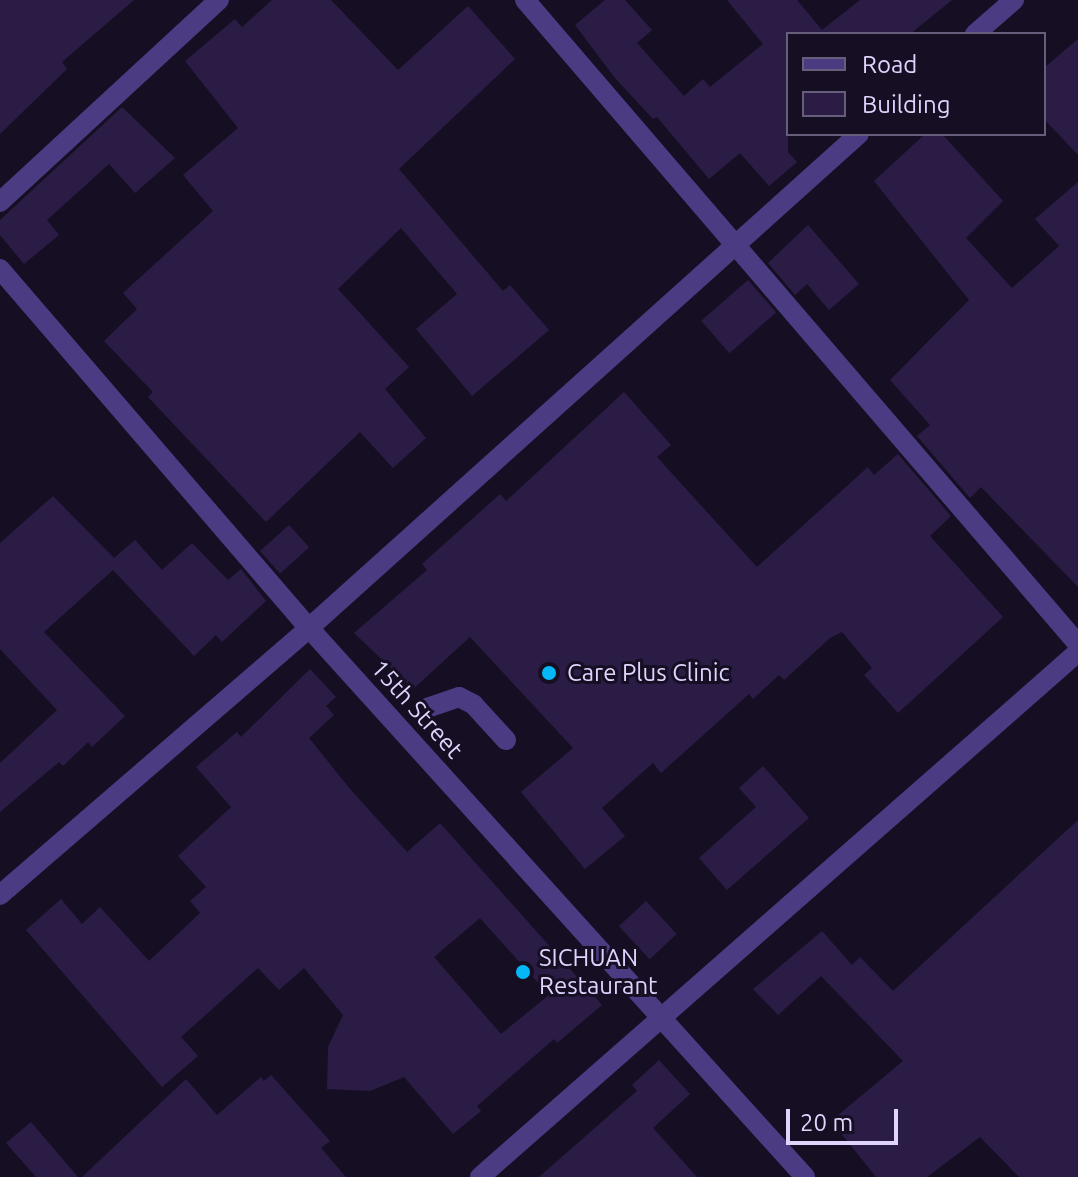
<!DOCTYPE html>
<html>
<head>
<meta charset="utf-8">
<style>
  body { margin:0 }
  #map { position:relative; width:1078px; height:1177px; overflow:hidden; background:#160f24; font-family:Ubuntu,sans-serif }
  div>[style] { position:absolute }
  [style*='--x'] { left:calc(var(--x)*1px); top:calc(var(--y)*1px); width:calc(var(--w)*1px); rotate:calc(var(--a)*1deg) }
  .building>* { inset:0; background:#2b1c45; transform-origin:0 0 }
  .minor>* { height:20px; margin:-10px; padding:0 10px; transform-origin:10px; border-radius:10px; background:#4a3b82 }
  .dots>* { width:22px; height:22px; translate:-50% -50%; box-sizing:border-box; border:4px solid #160f24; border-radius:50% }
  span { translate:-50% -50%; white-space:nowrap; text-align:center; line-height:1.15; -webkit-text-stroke:6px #160f24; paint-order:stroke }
  .poi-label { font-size:24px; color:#dfd4fe }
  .left { translate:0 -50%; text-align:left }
  .street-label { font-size:24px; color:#dfd4fe }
  .legend { position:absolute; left:786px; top:32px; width:260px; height:104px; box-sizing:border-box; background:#160f24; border:2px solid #665e7b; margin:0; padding:10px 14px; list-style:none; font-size:24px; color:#dfd4fe }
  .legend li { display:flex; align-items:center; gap:16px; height:40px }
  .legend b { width:40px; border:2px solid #665e7b }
  .scale { position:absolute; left:786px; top:1109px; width:112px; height:36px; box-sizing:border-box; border:4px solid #dfd4fe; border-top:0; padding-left:10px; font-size:24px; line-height:28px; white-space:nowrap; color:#dfd4fe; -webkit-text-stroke:6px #160f24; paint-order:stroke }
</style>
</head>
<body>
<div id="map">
  <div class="building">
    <div style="clip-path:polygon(0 0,134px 0,62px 62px,67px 69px,0 134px)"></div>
    <div style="clip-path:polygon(272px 0,331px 0,398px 70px,468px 6px,515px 59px,399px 169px,503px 291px,510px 285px,549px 330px,472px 396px,416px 329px,457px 294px,401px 228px,338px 289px,409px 367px,385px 389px,426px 438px,393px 468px,360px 432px,266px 522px,148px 397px,153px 392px,104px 341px,137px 309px,123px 293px,213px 211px,183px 175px,238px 128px,185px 61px,235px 19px,242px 27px)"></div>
    <div style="clip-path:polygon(605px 0,625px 0,652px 30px,637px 43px,684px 96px,703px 79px,710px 87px,763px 44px,727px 0,797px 0,822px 30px,860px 0,952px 0,910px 34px,788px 34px,788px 152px,797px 162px,769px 186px,740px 153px,709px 179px,657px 117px,653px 119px,615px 78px,575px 25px)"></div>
    <div style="clip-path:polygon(1078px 39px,1078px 155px,1044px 119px,1044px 68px)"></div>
    <div style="clip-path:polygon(122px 107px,175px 158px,135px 193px,109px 164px,47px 220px,59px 235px,24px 264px,0 235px,0 220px)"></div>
    <div style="clip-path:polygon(925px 134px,942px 134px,1003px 201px,966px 238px,1012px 288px,1059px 246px,1035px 219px,1078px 182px,1078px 587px,981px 487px,970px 498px,917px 436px,930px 425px,890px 380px,969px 300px,874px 181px)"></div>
    <div style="clip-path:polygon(808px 225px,859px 284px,829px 310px,807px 284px,795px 295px,768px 263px)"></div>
    <div style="left:748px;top:280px;width:43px;height:62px;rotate:49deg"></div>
    <div style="clip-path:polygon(624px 392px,671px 445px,657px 457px,757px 567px,868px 467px,874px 475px,898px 454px,951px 516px,930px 536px,1003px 617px,898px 713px,864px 675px,872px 668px,842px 632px,830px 638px,784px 680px,779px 675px,753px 699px,749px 694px,661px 773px,653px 763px,602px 808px,625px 836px,585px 869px,521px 792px,573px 748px,470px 637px,413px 689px,354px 633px,427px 570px,422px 564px,500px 494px,506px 501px)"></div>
    <div style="clip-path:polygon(53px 496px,114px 558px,135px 540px,162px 570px,192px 543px,228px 580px,241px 569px,266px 601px,222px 642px,216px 635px,194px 656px,113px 570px,44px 632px,125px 716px,92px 747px,88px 742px,63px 766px,59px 762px,0 812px,0 763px,57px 710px,0 649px,0 543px)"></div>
    <div style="left:289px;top:525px;width:30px;height:39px;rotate:48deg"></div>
    <div style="clip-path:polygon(evenodd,310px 669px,336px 697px,326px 706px,334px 715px,309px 738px,350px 789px,407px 852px,440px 823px,602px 1005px,557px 1043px,554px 1039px,477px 1106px,481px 1111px,453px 1134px,404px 1077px,370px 1091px,327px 1089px,328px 1047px,343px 1015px,304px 968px,279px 990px,258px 968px,181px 1037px,198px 1056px,162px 1087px,26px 930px,61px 899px,82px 924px,100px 907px,149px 961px,200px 913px,190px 901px,206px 887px,178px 856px,231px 807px,196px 767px,237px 732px,241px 737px,310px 669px,480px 918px,549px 995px,501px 1034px,434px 957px,480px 918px)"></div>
    <div style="clip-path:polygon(763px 766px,809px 818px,727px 890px,699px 858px,756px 807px,739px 788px)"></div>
    <div style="clip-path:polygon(1078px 820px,1078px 1177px,1019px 1177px,980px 1137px,927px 1177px,876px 1177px,831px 1121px,903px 1061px,821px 976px,778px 1015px,753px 989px,822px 931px,852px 965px,860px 957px,893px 991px)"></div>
    <div style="left:646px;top:901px;width:45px;height:37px;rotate:47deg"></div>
    <div style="clip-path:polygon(659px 1060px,690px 1094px,653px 1128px,697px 1177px,539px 1177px,637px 1091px,632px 1085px)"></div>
    <div style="clip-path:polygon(271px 1075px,330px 1141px,321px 1148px,346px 1177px,82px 1177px,186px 1079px,217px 1115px,261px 1077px,264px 1081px)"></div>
    <div style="clip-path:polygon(31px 1122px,78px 1177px,36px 1177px,6px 1143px)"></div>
  </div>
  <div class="minor">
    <div style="--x:525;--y:0;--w:849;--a:49.35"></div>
    <div style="--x:975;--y:34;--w:52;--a:-41.1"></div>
    <div style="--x:0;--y:202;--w:298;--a:-42.7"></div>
    <div style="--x:0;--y:269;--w:474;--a:49.3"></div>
    <div style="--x:309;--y:628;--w:740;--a:47.9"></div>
    <div style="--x:427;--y:708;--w:34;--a:-19"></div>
    <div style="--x:459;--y:697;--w:16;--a:27"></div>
    <div style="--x:473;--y:704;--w:49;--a:47.5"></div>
    <div style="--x:0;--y:895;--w:408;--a:-40.8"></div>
    <div style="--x:309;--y:628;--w:739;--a:-41.93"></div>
    <div style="--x:480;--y:1177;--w:796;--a:-41.28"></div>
  </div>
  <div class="dots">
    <div style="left:549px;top:673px;background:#06b7f7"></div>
    <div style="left:523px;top:972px;background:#06b7f7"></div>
  </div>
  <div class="poi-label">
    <span class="left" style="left:567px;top:673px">Care Plus Clinic</span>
    <span class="left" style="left:539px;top:972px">SICHUAN<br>Restaurant</span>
  </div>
  <div class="street-label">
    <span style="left:417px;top:709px;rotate:48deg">15th Street</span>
  </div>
  <ul class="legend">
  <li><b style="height:10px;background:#4a3b82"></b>Road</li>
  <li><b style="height:22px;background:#2b1c45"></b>Building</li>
  </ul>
  <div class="scale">20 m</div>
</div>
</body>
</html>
